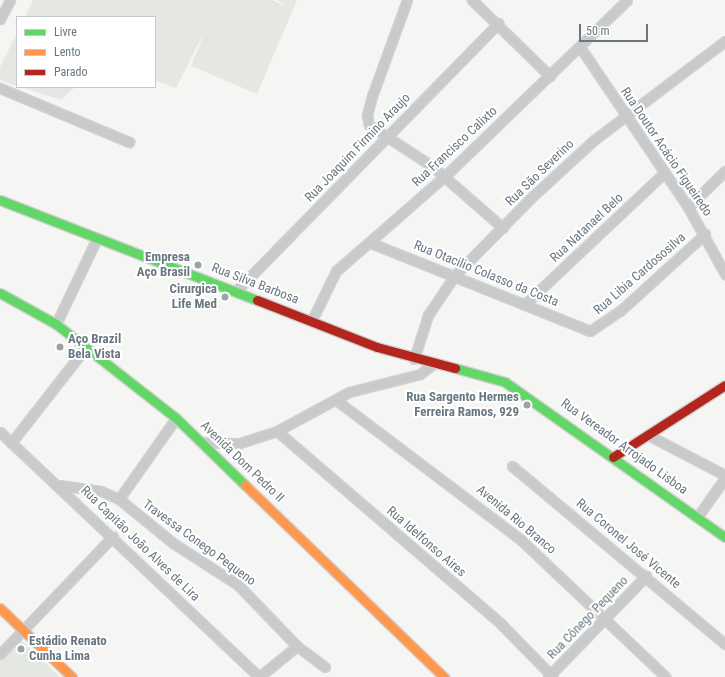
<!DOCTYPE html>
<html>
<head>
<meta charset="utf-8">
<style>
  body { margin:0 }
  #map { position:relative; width:725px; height:677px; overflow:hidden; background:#f5f5f4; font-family:"Roboto Condensed",sans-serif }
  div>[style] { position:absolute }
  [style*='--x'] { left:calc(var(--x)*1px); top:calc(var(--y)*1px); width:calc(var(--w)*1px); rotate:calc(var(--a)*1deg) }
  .green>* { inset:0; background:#e5e7e2 }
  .roads { filter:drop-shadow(1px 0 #d2d2d2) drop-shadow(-1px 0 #d2d2d2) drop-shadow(0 1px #d2d2d2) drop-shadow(0 -1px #d2d2d2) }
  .street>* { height:9px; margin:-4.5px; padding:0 4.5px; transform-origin:4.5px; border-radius:4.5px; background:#c9cacb }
  .fast>* { height:9px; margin:-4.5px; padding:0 4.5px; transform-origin:4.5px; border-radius:4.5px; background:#63d668 }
  .slow>* { height:9px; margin:-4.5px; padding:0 4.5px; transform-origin:4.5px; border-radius:4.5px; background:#ff974d }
  .jam>* { height:9px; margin:-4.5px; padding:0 4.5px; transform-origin:4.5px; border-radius:4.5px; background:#b3261e }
  .dots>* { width:11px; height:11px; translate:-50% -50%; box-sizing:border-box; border:2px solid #fff; border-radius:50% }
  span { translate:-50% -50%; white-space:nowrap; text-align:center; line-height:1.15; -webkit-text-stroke:4px #fff; paint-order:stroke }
  .street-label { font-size:13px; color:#687781 }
  .poi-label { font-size:13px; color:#687781; font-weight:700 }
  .right { translate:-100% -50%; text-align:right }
  .left { translate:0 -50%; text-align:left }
  .legend { position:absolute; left:16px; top:16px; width:140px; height:72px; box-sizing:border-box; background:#fff; border:1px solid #c3c9cd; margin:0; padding:5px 7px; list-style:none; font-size:12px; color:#687781 }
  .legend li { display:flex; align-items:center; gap:8px; height:20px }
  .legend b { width:20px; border:1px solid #c3c9cd }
  .scale { position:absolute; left:579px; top:24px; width:69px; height:18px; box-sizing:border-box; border:2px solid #687781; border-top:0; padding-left:5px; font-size:12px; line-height:14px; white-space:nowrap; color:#687781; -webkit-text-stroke:3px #fff; paint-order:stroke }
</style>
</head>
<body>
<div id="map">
  <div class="green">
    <div style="clip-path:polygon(33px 0,272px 0,288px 7px,277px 0,297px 0,257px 94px,191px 66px,205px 31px,176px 88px,155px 80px,155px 17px,25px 17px)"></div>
    <div style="clip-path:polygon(17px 33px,17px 86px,0 80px,0 67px)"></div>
    <div style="clip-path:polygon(21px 87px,75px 87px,61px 100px)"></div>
    <div style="clip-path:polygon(20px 639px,60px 677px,0 677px,0 659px)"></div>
  </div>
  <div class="roads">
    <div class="street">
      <div style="--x:407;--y:0;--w:102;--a:110"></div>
      <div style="--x:372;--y:96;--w:20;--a:105"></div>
      <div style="--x:367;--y:115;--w:10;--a:79"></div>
      <div style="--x:369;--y:125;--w:75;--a:33.1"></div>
      <div style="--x:432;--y:166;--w:94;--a:41.1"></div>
      <div style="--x:472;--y:0;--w:109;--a:44.3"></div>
      <div style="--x:0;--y:19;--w:21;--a:-62"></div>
      <div style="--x:580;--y:47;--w:193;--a:56"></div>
      <div style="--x:688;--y:207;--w:77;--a:61.1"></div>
      <div style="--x:0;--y:88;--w:140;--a:22.7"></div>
      <div style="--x:688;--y:207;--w:52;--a:-44.2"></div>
      <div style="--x:371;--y:243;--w:236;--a:21.9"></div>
      <div style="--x:590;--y:331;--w:36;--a:-34"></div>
      <div style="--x:620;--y:311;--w:115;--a:-42.2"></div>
      <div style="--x:236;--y:291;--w:375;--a:-45.6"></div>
      <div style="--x:526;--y:303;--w:191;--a:-43.3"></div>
      <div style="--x:312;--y:320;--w:55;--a:-63.9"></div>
      <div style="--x:336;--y:271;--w:145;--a:-41.1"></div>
      <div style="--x:445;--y:176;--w:253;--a:-44"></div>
      <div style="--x:56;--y:324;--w:95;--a:-64.5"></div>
      <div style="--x:414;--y:359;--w:46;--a:-72.3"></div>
      <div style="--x:428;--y:315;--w:48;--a:-56"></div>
      <div style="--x:455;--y:275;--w:111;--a:-45.4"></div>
      <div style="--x:533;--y:196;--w:83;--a:-42.6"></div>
      <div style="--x:594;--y:140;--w:164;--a:-37.1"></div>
      <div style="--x:336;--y:400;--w:232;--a:37.1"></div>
      <div style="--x:521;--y:540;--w:199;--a:43.4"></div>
      <div style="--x:277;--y:431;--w:296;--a:40.7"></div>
      <div style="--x:501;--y:624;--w:74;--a:45.5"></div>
      <div style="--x:0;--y:432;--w:357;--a:43.4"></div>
      <div style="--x:259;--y:677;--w:49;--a:-39.2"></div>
      <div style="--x:648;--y:435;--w:87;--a:27.5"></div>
      <div style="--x:204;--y:442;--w:36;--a:2"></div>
      <div style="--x:240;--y:443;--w:39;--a:-18"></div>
      <div style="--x:277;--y:431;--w:82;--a:-28.4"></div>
      <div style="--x:349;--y:392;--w:73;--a:-14.2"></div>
      <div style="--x:420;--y:374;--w:16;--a:-38"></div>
      <div style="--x:11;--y:443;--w:122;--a:-52"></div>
      <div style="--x:512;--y:466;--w:278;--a:39.9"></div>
      <div style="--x:59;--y:485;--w:42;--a:8.1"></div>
      <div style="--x:101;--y:491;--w:20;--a:24"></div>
      <div style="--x:119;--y:499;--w:70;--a:39.2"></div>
      <div style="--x:173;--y:543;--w:77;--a:32.9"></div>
      <div style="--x:238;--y:585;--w:85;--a:46"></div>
      <div style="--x:297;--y:646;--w:35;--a:37"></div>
      <div style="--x:119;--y:499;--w:99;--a:-54.9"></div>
      <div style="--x:698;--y:516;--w:47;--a:-54.6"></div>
      <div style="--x:0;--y:654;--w:163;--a:-46.2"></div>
      <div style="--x:548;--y:677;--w:141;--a:-45.9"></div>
    </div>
    <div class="fast">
      <div style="--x:0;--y:200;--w:276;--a:21.3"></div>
      <div style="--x:0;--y:293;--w:64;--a:29"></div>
      <div style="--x:56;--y:324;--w:152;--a:38.1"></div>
      <div style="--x:176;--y:418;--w:96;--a:44.2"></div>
      <div style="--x:455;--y:368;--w:52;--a:15.6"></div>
      <div style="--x:505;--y:382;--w:269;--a:35.2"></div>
    </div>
    <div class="slow">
      <div style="--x:245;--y:485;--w:277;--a:44"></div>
      <div style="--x:0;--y:608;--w:100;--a:43.8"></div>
    </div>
    <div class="jam">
      <div style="--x:257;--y:300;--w:129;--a:21.4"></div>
      <div style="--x:377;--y:347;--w:81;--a:15.1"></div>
      <div style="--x:613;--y:457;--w:133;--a:-32.7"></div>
    </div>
  </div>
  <div class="dots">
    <div style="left:198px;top:265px;background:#99a3a9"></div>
    <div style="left:225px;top:297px;background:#99a3a9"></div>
    <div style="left:60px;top:347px;background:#99a3a9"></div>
    <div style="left:527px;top:405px;background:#99a3a9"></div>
    <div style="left:21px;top:649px;background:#99a3a9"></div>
  </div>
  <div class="street-label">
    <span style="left:455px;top:147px;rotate:-43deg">Rua Francisco Calixto</span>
    <span style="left:358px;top:148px;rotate:-46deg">Rua Joaquim Firmino Araujo</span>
    <span style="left:666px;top:152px;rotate:56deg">Rua Doutor Acácio Figueiredo</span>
    <span style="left:540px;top:173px;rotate:-44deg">Rua São Severino</span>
    <span style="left:587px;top:228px;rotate:-43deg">Rua Natanael Belo</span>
    <span style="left:486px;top:274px;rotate:22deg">Rua Otacilio Colasso da Costa</span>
    <span style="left:640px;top:274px;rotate:-41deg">Rua Libia Cardososilva</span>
    <span style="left:255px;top:284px;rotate:21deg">Rua Silva Barbosa</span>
    <span style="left:624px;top:447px;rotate:36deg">Rua Vereador Arrojado Lisboa</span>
    <span style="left:242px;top:462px;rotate:44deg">Avenida Dom Pedro II</span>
    <span style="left:516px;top:520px;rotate:40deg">Avenida Rio Branco</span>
    <span style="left:426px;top:542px;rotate:41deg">Rua Idelfonso Aires</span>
    <span style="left:199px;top:543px;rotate:36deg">Travessa Conego Pequeno</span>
    <span style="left:140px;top:544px;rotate:44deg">Rua Capitão João Alves de Lira</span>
    <span style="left:628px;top:544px;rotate:40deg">Rua Coronel José Vicente</span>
    <span style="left:588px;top:618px;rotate:-46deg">Rua Cônego Pequeno</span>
  </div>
  <div class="poi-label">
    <span class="right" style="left:190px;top:265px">Empresa<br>Aço Brasil</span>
    <span class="right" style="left:217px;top:297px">Cirurgica<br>Life Med</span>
    <span class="left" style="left:68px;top:347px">Aço Brazil<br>Bela Vista</span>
    <span class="right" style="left:519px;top:405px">Rua Sargento Hermes<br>Ferreira Ramos, 929</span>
    <span class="left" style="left:29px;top:649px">Estádio Renato<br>Cunha Lima</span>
  </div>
  <ul class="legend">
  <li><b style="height:5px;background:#63d668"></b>Livre</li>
  <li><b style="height:5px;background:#ff974d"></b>Lento</li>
  <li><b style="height:5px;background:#b3261e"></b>Parado</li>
  </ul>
  <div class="scale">50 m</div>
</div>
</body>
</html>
